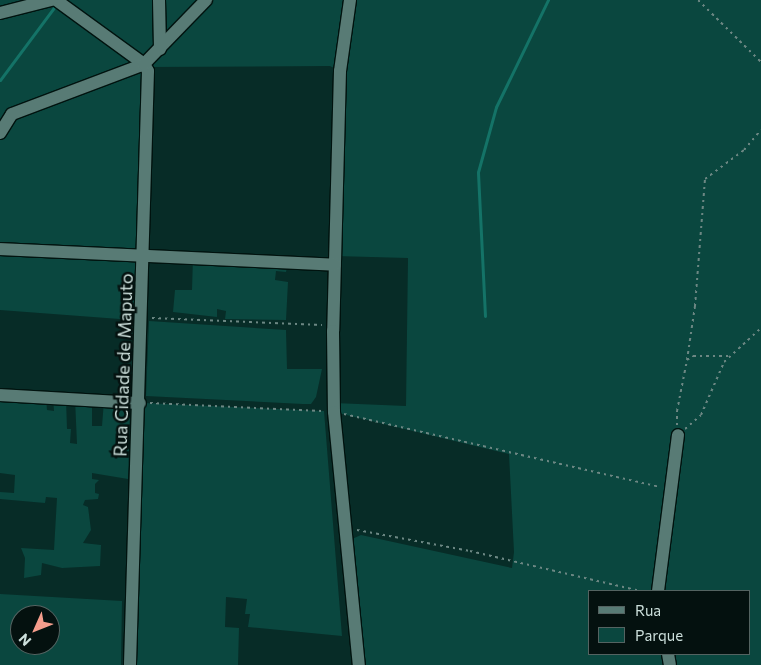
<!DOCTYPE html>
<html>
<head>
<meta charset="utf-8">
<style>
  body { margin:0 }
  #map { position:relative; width:761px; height:665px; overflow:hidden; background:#072c27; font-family:Commissioner,sans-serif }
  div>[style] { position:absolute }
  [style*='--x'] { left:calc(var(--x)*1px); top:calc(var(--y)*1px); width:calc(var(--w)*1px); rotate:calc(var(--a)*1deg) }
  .green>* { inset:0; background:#0a473f }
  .stream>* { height:3px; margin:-1.5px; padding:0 1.5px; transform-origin:1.5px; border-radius:1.5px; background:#147367 }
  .path>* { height:2px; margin-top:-1px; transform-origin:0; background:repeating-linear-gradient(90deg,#6c8783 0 2.5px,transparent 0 6.5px) }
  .roads { filter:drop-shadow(1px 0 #00130f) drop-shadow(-1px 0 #00130f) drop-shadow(0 1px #00130f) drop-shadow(0 -1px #00130f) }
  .minor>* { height:12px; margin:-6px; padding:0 6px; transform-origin:6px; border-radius:6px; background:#587b75 }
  span { translate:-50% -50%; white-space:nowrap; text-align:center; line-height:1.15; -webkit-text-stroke:5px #04110f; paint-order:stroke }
  .street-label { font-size:18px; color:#ccdfdb }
  .legend { position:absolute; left:588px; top:590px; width:162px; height:65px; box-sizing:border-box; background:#04110f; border:1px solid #546361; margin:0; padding:6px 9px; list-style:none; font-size:15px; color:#ccdfdb }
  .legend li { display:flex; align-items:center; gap:10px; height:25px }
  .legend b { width:25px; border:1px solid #546361 }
  .north { position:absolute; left:10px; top:605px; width:50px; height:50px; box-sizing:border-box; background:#04110f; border:1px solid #546361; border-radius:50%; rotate:226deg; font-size:14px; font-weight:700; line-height:20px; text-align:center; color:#ccdfdb }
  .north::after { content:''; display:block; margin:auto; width:18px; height:22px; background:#f49d8c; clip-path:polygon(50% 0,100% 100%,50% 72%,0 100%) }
</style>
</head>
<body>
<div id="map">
  <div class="green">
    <div style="clip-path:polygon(evenodd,0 0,761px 0,761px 665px,363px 665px,352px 539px,361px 535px,512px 568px,514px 552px,509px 454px,334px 412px,334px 403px,406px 406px,408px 258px,335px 256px,340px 71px,330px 66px,146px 67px,133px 320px,0 310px,0 0,590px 591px,750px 591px,750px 654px,590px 654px,590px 591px)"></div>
    <div style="clip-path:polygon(193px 257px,288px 262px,286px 272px,276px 271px,275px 280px,288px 282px,286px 320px,225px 319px,226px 311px,217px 309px,217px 317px,173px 312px,175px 290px,192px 290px)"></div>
    <div style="clip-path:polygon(149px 321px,286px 330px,287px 369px,322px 369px,316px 397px,311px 404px,303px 404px,146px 396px)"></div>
    <div style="clip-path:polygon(0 395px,46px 398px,47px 410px,54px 411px,53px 398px,66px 399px,67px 429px,71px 429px,70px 443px,77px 444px,75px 399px,92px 406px,92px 426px,102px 426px,104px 401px,130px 406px,128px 479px,92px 473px,92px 479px,99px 480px,95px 484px,95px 493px,99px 494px,98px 499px,85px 500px,83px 505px,88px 507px,91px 530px,83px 543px,101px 545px,100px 566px,62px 568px,42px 563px,41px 575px,24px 578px,25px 558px,21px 548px,54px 550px,57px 498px,46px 497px,45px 503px,0 499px,0 492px,14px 493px,15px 475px,0 473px)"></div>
    <div style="clip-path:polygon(144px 403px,324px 411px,342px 636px,248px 627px,250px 614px,245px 614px,247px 599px,226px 597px,225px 627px,239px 628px,238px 665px,136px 665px)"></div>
    <div style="clip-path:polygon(evenodd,0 594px,122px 601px,121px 665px,0 665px,0 594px,20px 615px,50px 615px,50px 645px,20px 645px,20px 615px)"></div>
  </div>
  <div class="stream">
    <div style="--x:0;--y:80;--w:94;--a:-53.3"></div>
    <div style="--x:485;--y:316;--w:144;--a:-92.8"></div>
    <div style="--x:478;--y:172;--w:67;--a:-74.5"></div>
    <div style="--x:496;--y:107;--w:119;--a:-64.1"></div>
  </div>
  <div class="path">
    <div style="--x:698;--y:0;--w:88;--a:44.5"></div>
    <div style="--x:152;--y:318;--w:170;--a:2.4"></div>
    <div style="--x:687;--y:360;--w:55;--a:-81.6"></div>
    <div style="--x:695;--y:306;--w:127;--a:-85.5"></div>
    <div style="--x:705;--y:179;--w:49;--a:-36.6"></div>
    <div style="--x:744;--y:150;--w:26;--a:-50"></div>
    <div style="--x:150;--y:403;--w:172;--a:2.7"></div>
    <div style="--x:344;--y:414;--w:325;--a:13"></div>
    <div style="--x:677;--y:425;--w:14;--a:-90"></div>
    <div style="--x:677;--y:411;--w:52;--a:-78.9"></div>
    <div style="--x:687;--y:360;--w:7;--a:-34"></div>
    <div style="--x:693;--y:356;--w:37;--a:0"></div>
    <div style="--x:685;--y:429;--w:21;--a:-41"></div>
    <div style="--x:701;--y:415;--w:58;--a:-66.5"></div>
    <div style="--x:724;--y:362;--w:50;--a:-42.6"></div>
    <div style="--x:357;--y:530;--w:115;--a:10.5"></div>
    <div style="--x:470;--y:551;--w:175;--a:13.2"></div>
  </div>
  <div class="roads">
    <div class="minor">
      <div style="--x:56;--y:0;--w:109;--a:36"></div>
      <div style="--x:144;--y:64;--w:8;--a:60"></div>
      <div style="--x:148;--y:71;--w:594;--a:91.74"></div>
      <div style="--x:159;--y:0;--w:49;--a:88.8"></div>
      <div style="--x:350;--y:0;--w:72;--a:98"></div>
      <div style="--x:340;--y:71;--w:260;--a:91.5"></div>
      <div style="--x:333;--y:331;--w:81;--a:89.3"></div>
      <div style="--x:334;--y:412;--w:254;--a:84.4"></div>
      <div style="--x:0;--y:13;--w:53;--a:-14.3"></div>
      <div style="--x:0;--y:133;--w:22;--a:-58"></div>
      <div style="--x:12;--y:114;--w:141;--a:-20.7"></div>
      <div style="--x:144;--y:64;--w:89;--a:-45.9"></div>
      <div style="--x:0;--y:249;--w:335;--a:2.7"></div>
      <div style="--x:0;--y:395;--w:140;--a:3.3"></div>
      <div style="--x:658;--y:591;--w:157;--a:-82.7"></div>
      <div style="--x:668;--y:654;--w:11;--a:80"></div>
    </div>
  </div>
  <div class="street-label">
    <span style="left:123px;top:365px;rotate:-88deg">Rua Cidade de Maputo</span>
  </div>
  <ul class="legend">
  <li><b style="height:6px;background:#587b75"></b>Rua</li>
  <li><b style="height:14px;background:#0a473f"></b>Parque</li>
  </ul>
  <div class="north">N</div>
</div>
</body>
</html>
